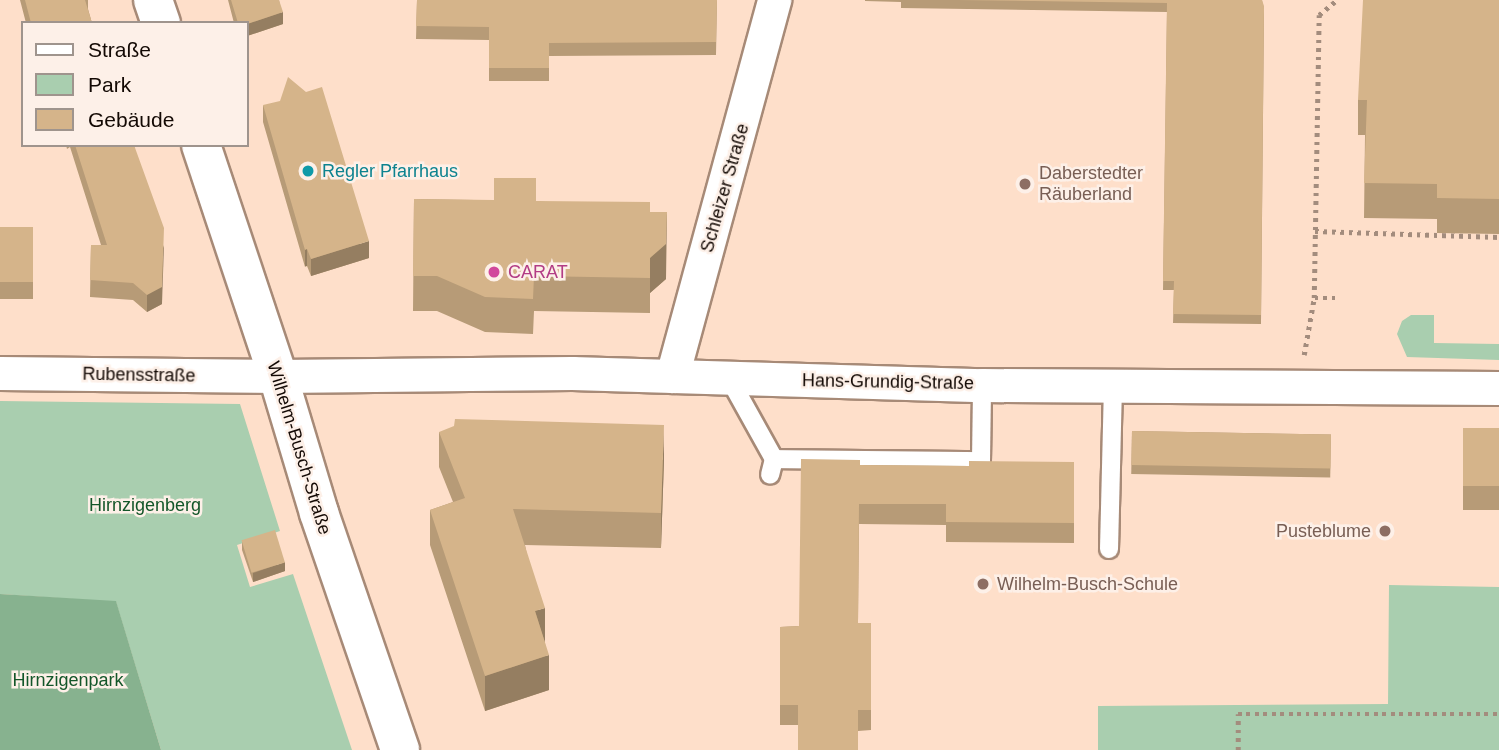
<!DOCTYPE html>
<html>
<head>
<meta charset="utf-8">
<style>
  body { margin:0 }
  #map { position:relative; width:1499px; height:750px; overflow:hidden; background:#fedfca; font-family:Helvetica,sans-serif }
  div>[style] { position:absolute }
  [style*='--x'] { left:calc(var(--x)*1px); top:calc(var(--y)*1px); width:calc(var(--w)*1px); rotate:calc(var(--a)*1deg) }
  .green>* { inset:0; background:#a9ceaf }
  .forest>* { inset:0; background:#87b28f }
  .path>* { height:4.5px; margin-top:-2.25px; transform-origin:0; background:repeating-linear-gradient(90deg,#a38c7d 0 3.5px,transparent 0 8.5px) }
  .roads { filter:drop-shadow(2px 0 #a78a77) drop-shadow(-2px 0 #a78a77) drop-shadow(0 2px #a78a77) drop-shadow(0 -2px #a78a77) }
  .service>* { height:18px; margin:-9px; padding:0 9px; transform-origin:9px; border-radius:9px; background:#fff }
  .minor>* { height:33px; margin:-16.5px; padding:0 16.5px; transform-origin:16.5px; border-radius:16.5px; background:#fff }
  .tertiary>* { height:38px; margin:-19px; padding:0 19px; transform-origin:19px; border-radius:19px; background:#fff }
  .wall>* { inset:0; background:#b79b77; transform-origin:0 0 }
  .shaded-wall>* { inset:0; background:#957e61; transform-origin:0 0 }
  .building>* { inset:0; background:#d5b48a; transform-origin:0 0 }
  .dots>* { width:19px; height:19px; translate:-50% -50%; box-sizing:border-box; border:4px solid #fdf0e8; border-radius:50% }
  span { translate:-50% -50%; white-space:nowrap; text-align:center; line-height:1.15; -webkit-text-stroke:5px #fdf0e8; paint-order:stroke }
  .culture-label { font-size:18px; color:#0d838f }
  .left { translate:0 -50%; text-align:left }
  .education-label { font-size:18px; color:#785e54 }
  .right { translate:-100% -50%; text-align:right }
  .street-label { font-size:18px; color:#130904 }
  .hotel-label { font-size:18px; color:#b23c85 }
  .park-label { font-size:18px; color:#135629 }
  .legend { position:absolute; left:21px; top:21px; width:228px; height:126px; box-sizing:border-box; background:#fdf0e8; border:2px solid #9f948d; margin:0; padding:9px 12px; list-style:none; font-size:21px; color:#130904 }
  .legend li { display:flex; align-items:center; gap:14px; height:35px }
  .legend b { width:35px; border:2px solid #9f948d }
</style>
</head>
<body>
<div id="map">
  <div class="green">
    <div style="clip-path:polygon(1411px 315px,1434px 315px,1434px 343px,1499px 344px,1499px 360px,1407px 357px,1397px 334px,1402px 321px)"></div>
    <div style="clip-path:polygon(0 401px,240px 404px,280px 531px,237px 545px,250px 587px,293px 574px,352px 750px,161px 750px,116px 602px,0 594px)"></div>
    <div style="clip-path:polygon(1389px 585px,1499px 587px,1499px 750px,1098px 750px,1098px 706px,1388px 704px)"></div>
  </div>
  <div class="forest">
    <div style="clip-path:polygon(0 594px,116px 601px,161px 750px,0 750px)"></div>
  </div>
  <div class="path">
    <div style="--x:1315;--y:231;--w:184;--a:1.9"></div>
    <div style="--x:1315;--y:298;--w:20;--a:0"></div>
    <div style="--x:1304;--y:355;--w:58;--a:-80"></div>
    <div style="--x:1314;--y:298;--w:283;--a:-89"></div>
    <div style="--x:1319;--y:15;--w:23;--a:-40"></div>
    <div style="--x:1238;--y:750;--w:36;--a:-90"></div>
    <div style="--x:1238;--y:714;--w:261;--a:0"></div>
  </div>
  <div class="roads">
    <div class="service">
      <div style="--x:729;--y:378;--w:93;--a:60.9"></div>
      <div style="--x:774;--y:459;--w:16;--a:104"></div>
      <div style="--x:774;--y:459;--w:207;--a:0.6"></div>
      <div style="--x:981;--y:461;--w:76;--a:-89.2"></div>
      <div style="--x:1109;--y:549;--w:163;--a:-88.6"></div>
    </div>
    <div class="minor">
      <div style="--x:0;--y:373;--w:278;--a:0.6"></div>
      <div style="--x:278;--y:376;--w:294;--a:-0.6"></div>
      <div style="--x:572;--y:373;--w:410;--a:1.7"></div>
      <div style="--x:982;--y:385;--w:517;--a:0.33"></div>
      <div style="--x:672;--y:376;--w:390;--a:-74.8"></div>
    </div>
    <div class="tertiary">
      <div style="--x:153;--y:0;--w:24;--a:71"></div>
      <div style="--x:201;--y:145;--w:243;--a:71.6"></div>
      <div style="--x:278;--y:376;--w:143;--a:73.3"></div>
      <div style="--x:319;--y:513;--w:250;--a:71.1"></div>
    </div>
  </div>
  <div class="wall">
    <div style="clip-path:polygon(20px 0,88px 0,88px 9px,92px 23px,26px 23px)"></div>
    <div style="clip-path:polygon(228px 0,279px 0,283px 24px,247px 36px,247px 23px,234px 23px)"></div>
    <div style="clip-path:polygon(417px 0,717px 0,716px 55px,549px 56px,549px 81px,489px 81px,489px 40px,416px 39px)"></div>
    <div style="clip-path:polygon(865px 0,1262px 0,1264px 15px,1261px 324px,1173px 323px,1174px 290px,1163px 290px,1167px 12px,901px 8px,901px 2px,865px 1px)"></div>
    <div style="clip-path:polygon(1499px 0,1499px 234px,1437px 233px,1437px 219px,1364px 218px,1365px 135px,1358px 135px,1358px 100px)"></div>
    <div style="clip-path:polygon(263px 105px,369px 258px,311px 276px,307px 266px,305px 267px,263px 122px)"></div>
    <div style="clip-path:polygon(66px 145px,134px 145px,162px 304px,147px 312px,133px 300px,90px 297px,91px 245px,101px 245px,70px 147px,67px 149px)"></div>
    <div style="clip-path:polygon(414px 199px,536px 201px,650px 212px,666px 279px,650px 293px,650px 313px,534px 311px,533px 334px,485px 332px,437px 311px,413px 311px)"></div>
    <div style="left:0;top:227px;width:33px;height:72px"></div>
    <div style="left:1463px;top:428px;width:36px;height:82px"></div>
    <div style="left:1132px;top:431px;width:199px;height:43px;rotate:1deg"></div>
    <div style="clip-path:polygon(439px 432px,664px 460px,661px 548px,525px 545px,545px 643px,549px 690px,485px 711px,430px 545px,430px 510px,453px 502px,439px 467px)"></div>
    <div style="clip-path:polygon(1074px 462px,1074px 543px,946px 542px,946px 525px,859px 524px,858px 623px,871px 623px,871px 730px,858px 731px,798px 725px,780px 725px,780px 627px,799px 626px,860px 465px,969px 466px)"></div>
    <div style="clip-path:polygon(242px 541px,285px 571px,253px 582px,242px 550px)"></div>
  </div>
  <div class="shaded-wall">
    <div style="clip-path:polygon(283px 12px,283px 24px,247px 36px,247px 24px)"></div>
    <div style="clip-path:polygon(667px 212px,666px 279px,650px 293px,650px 313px,650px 258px)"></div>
    <div style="clip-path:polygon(369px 241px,369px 258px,311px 276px,311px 259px)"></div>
    <div style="clip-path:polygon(164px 245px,162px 304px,147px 312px,147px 295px)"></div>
    <div style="left:307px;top:249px;width:17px;height:2px;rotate:90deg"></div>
    <div style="clip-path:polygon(664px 425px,664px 460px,661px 548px,661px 513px)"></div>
    <div style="clip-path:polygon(285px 562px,285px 571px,253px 582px,253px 573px)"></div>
    <div style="clip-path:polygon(545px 608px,545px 643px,535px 611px)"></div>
    <div style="clip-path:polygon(549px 655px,549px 690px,485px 711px,485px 676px)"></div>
  </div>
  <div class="building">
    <div style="clip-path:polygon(25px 0,85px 0,92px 23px,31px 23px)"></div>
    <div style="clip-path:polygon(231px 0,279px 0,283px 12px,247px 24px,247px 23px,238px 23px)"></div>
    <div style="clip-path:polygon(417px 0,717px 0,716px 42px,549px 43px,549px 68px,489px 68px,489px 27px,416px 26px)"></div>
    <div style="clip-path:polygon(958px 0,1262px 0,1264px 6px,1261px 315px,1173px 314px,1174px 281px,1163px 281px,1167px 3px)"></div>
    <div style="clip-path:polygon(1363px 0,1499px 0,1499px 199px,1437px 198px,1437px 184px,1364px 183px,1367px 100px,1358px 100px)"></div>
    <div style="clip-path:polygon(288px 77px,306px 92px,322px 87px,369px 241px,311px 259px,307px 249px,305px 250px,263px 105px,280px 101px)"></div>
    <div style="clip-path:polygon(75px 145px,134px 145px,164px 228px,162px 287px,147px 295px,133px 283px,90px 280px,91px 245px,107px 245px)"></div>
    <div style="clip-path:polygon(494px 178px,536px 178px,536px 201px,650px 202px,650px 212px,667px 212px,666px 244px,650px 258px,650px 278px,534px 276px,533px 299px,485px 297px,437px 276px,413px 276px,414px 199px,494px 200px)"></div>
    <div style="left:0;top:227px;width:33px;height:55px"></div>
    <div style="clip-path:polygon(455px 419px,664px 425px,661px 513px,513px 509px,545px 608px,535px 611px,549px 655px,485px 676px,430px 510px,465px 498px,439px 432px,454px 426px)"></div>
    <div style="left:1463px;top:428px;width:36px;height:58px"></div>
    <div style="left:1132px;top:431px;width:199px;height:34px;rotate:1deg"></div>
    <div style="clip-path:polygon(801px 459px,860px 460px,860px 465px,969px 466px,969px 461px,1074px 462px,1074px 523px,946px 522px,946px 504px,859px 504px,858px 623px,871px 623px,871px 710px,858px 710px,858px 750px,798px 750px,798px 705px,780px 705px,780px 627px,799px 626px)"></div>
    <div style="left:275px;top:530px;width:34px;height:35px;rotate:73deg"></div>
  </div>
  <div class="dots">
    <div style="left:308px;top:171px;background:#0f9aa8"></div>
    <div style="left:1025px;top:184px;background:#8d6e63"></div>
    <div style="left:494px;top:272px;background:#d1479c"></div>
    <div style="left:1385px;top:531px;background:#8d6e63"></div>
    <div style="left:983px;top:584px;background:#8d6e63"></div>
  </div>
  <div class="culture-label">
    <span class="left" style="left:322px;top:171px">Regler Pfarrhaus</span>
  </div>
  <div class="education-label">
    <span class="left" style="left:1039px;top:184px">Daberstedter<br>Räuberland</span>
    <span class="right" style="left:1371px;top:531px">Pusteblume</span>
    <span class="left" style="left:997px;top:584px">Wilhelm-Busch-Schule</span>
  </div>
  <div class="street-label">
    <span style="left:725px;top:188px;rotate:-74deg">Schleizer Straße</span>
    <span style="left:139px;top:375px;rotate:1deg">Rubensstraße</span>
    <span style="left:888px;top:382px;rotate:1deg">Hans-Grundig-Straße</span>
    <span style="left:299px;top:448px;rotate:73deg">Wilhelm-Busch-Straße</span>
  </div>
  <div class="hotel-label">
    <span class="left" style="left:508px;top:272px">CARAT</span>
  </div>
  <div class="park-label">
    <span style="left:145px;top:505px">Hirnzigenberg</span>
    <span style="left:68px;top:680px">Hirnzigenpark</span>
  </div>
  <ul class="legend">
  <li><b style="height:9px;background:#fff"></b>Straße</li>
  <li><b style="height:19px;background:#a9ceaf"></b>Park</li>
  <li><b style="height:19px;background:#d5b48a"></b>Gebäude</li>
  </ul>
</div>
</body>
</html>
